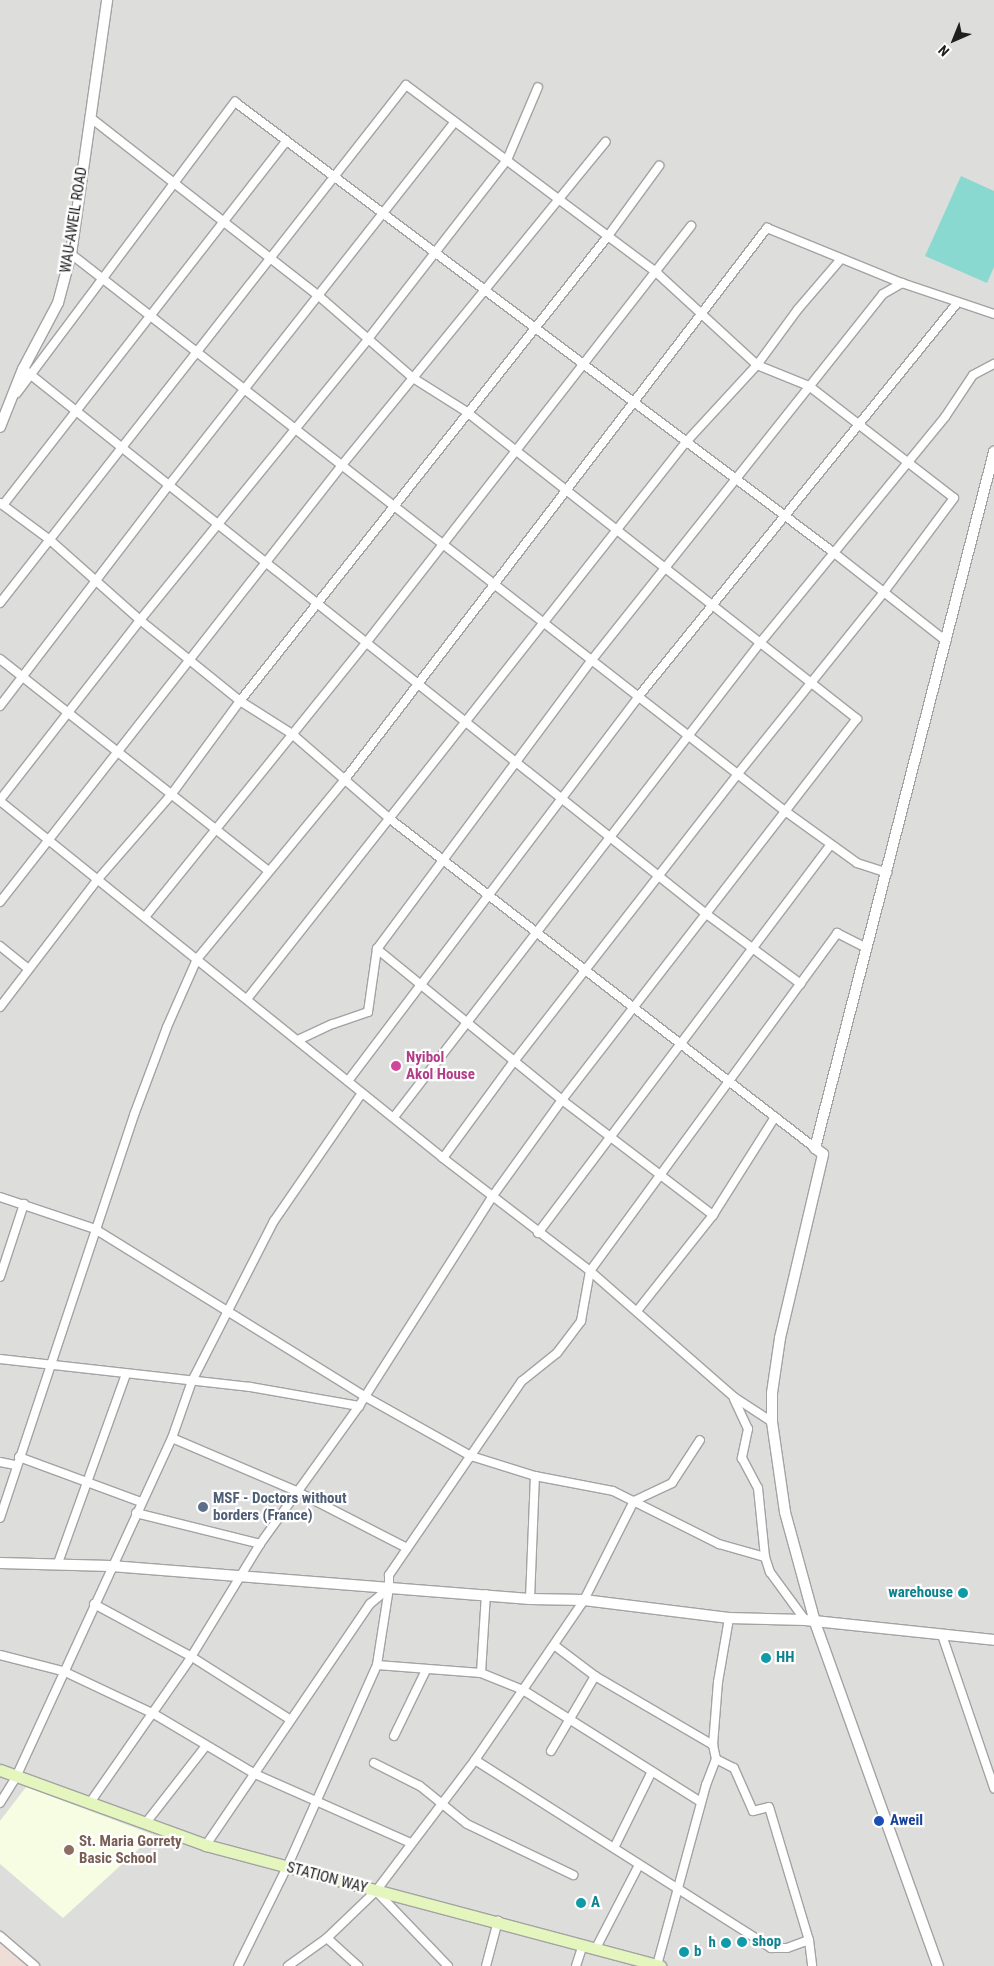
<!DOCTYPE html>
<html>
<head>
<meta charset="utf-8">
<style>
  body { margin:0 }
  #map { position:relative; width:994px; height:1966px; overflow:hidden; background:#efefe6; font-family:"Roboto Condensed",sans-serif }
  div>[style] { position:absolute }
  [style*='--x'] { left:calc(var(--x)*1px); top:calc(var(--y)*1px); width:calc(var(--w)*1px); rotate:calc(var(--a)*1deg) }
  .residential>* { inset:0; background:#dddddc; transform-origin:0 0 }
  .commercial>* { inset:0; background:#efded7 }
  .education>* { inset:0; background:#f6fde2 }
  .pitch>* { inset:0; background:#8ad9d0 }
  .roads { filter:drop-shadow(1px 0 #a3a3a3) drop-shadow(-1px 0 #a3a3a3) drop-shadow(0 1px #a3a3a3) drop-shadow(0 -1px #a3a3a3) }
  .minor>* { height:8px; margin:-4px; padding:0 4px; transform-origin:4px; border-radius:4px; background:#fff }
  .tertiary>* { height:10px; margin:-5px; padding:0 5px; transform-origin:5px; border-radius:5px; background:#fff }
  .secondary>* { height:11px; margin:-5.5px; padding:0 5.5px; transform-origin:5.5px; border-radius:5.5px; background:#e4f6be }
  .dots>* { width:14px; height:14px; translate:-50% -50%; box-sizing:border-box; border:2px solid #fff; border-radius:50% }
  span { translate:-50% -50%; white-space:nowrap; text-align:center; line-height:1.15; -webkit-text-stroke:4.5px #fff; paint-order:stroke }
  .street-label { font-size:15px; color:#1f1f1f }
  .hotel-label { font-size:15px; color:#b23c85; font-weight:700 }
  .left { translate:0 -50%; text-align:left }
  .service-label { font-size:15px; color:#4e5e75; font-weight:700 }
  .culture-label { font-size:15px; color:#0d838f; font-weight:700 }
  .right { translate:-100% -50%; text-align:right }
  .transit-label { font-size:15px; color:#164399; font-weight:700 }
  .education-label { font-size:15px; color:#785e54; font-weight:700 }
  .north { position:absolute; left:929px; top:15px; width:50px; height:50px; -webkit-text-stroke:4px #fff; paint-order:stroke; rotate:224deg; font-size:14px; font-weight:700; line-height:20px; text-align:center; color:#1f1f1f }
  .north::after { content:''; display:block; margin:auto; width:18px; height:22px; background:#1f1f1f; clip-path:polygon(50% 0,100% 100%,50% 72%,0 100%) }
</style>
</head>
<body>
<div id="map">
  <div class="residential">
    <div style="left:0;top:0;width:994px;height:1966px"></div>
  </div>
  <div class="commercial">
    <div style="clip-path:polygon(0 1937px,33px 1966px,0 1966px)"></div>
  </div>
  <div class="education">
    <div style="clip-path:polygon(26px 1787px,154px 1835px,63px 1918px,0 1864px,0 1821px)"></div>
  </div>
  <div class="pitch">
    <div style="clip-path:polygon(961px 176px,994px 191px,994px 267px,987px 283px,925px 256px)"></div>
  </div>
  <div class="roads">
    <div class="minor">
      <div style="--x:71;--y:254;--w:906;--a:37.96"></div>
      <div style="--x:785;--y:811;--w:89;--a:35.8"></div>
      <div style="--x:857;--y:863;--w:32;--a:18"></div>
      <div style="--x:26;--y:371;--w:869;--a:38.6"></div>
      <div style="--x:705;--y:913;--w:119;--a:36.5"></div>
      <div style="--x:17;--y:393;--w:364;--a:-53.2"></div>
      <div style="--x:235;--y:102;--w:748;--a:36.96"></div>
      <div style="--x:833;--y:552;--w:144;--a:38.2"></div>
      <div style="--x:0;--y:503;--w:62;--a:36.5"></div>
      <div style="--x:50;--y:540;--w:120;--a:41.6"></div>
      <div style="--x:140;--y:620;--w:129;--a:39"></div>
      <div style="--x:240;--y:701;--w:62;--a:32.4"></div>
      <div style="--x:292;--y:734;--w:130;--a:40.9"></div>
      <div style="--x:390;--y:819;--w:537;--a:37.74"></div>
      <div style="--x:3;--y:505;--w:460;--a:-52.1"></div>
      <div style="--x:0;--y:603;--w:658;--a:-51.91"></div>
      <div style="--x:406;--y:85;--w:314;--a:36.8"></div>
      <div style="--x:657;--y:273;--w:136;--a:42.6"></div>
      <div style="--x:757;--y:365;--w:56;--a:22"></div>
      <div style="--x:809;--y:386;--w:183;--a:37.7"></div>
      <div style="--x:954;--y:498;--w:117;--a:126.7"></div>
      <div style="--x:884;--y:592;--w:235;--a:128.8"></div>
      <div style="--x:737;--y:775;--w:363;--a:127.9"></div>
      <div style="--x:514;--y:1061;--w:120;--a:126.2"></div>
      <div style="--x:0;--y:659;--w:342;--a:38.3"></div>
      <div style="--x:0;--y:706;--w:278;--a:-52.6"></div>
      <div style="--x:169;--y:485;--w:462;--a:-51.8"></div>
      <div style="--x:0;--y:800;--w:228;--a:-52.1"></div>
      <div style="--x:140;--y:620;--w:362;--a:-50.9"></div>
      <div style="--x:368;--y:339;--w:227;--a:-52.2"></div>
      <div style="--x:507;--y:160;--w:79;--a:-67"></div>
      <div style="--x:0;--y:801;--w:569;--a:38.86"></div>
      <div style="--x:443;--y:1158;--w:185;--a:37.5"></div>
      <div style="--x:590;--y:1271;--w:191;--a:41.2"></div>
      <div style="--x:734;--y:1397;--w:45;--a:33.3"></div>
      <div style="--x:0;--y:902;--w:555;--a:-51.95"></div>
      <div style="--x:342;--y:465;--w:417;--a:-50.8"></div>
      <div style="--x:145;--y:917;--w:352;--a:-51.1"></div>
      <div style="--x:366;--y:643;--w:529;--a:-52.07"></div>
      <div style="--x:0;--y:946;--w:36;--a:39"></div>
      <div style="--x:377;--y:949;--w:239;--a:39.2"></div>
      <div style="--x:562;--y:1100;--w:190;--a:37.3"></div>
      <div style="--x:247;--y:999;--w:709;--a:-51.76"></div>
      <div style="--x:686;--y:442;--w:105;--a:-47.3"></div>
      <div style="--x:757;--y:365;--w:69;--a:-53.8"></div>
      <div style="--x:798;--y:309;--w:66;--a:-49.3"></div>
      <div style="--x:0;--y:1007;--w:161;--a:-52.6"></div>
      <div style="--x:98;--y:879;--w:111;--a:-49"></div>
      <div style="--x:171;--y:795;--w:117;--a:-53.7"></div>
      <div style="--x:240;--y:701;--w:593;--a:-51.64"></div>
      <div style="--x:608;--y:236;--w:87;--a:-53.9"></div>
      <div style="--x:298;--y:1040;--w:38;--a:-25"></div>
      <div style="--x:333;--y:1024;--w:37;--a:-19"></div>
      <div style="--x:368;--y:1012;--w:64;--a:-81.9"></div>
      <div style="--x:377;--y:949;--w:359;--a:-53.4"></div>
      <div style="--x:591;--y:661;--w:469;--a:-51.5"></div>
      <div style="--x:883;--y:294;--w:22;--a:-30"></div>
      <div style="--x:902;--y:283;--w:97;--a:18.6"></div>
      <div style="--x:348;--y:1081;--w:481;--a:-52.9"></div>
      <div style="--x:638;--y:697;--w:508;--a:-50.99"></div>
      <div style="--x:394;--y:1117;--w:599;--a:-52.33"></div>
      <div style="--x:760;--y:643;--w:292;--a:-50.7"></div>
      <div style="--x:945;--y:417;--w:50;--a:-56.3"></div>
      <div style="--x:973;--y:375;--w:24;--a:-28"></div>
      <div style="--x:0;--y:1197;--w:100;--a:18.6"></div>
      <div style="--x:95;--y:1229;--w:317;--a:31.8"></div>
      <div style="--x:364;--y:1396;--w:123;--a:29.3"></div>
      <div style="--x:471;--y:1456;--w:67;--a:17.4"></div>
      <div style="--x:535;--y:1476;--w:79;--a:10.9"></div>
      <div style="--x:613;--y:1491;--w:119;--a:26.6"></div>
      <div style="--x:719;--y:1544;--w:48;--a:15.8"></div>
      <div style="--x:765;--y:1557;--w:16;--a:72"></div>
      <div style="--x:770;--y:1572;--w:59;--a:53.9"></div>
      <div style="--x:538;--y:1233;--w:486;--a:-53"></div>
      <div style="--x:0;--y:1277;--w:77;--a:-71.8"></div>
      <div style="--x:637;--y:1311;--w:122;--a:-51.6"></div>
      <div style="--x:713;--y:1215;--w:116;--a:-57.7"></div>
      <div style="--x:0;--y:1359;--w:252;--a:6.4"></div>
      <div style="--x:250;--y:1387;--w:111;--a:9.9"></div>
      <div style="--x:734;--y:1399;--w:33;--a:65"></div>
      <div style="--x:748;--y:1429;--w:30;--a:102"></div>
      <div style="--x:742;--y:1458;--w:34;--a:62"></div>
      <div style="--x:758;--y:1488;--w:69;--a:84.2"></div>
      <div style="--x:172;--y:1438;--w:135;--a:23.1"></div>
      <div style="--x:296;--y:1491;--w:125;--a:27.2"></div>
      <div style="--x:19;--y:1457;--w:130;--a:20.2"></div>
      <div style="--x:0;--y:1462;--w:16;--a:11"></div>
      <div style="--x:136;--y:1513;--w:128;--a:14"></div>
      <div style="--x:0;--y:1518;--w:425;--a:-71.6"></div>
      <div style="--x:134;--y:1115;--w:94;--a:-69.4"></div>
      <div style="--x:167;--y:1027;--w:74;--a:-66.2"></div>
      <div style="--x:197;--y:959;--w:234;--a:-50.5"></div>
      <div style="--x:346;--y:778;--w:693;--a:-52.57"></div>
      <div style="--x:767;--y:228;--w:146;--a:22.2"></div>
      <div style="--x:58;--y:1563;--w:201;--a:-70.2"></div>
      <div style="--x:389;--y:1588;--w:13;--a:-90"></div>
      <div style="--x:389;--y:1575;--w:235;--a:-55.6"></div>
      <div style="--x:522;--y:1381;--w:45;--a:-38.7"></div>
      <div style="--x:557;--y:1353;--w:40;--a:-53"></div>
      <div style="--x:581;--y:1321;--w:51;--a:-79.8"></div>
      <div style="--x:590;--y:1271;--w:419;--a:-53.8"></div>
      <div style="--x:837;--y:933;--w:34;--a:27"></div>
      <div style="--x:530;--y:1599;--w:123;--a:-87.7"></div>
      <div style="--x:94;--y:1604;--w:111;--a:28.4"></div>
      <div style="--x:192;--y:1657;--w:117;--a:32.5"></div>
      <div style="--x:942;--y:1635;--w:162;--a:71.2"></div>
      <div style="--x:554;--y:1645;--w:51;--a:37.1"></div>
      <div style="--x:595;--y:1676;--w:137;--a:30.3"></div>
      <div style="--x:713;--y:1745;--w:14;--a:78"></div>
      <div style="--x:716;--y:1759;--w:28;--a:111"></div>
      <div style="--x:706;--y:1785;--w:187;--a:105.2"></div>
      <div style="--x:0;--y:1655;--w:65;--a:14.3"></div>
      <div style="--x:63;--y:1671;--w:101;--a:25.3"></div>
      <div style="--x:154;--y:1714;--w:117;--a:30.7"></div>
      <div style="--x:255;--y:1774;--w:171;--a:23.9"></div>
      <div style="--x:377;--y:1665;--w:104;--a:4.4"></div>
      <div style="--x:481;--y:1673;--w:45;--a:22"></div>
      <div style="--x:523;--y:1690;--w:210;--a:32.2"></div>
      <div style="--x:481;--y:1673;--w:79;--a:-86.4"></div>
      <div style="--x:394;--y:1736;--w:73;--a:-64.1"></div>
      <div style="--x:713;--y:1745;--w:63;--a:-85.5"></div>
      <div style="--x:718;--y:1682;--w:65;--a:-80.2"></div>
      <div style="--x:551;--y:1751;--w:87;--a:-59.6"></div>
      <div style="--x:716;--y:1759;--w:20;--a:27"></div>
      <div style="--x:734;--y:1768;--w:47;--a:66.2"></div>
      <div style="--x:753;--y:1811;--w:16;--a:-14"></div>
      <div style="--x:769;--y:1807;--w:139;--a:73.3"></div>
      <div style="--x:809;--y:1940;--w:26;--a:83"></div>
      <div style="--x:475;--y:1760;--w:351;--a:32.4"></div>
      <div style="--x:771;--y:1948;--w:16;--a:0"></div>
      <div style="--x:787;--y:1948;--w:23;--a:-20"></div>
      <div style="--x:374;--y:1763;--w:51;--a:26.6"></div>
      <div style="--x:420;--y:1786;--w:60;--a:39"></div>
      <div style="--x:467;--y:1824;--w:118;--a:25.7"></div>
      <div style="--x:0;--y:1803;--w:31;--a:-58"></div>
      <div style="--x:16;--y:1777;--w:373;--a:-65.3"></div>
      <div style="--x:172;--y:1438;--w:60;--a:-70.7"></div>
      <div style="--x:192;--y:1381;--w:180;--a:-62.9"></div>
      <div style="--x:274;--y:1221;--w:155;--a:-55.5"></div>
      <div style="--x:89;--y:1804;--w:173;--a:-55.1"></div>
      <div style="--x:188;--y:1662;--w:138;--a:-58.6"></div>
      <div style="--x:260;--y:1544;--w:170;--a:-54.3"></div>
      <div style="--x:359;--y:1406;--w:248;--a:-57.5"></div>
      <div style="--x:492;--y:1197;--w:120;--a:-54.2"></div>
      <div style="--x:562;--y:1100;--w:482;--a:-52.3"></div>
      <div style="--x:857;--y:719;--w:496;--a:-141.8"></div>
      <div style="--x:467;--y:412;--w:64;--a:-147.8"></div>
      <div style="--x:413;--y:378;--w:123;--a:-138.9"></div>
      <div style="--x:320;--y:297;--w:292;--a:-142"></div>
      <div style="--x:145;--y:1824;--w:98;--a:-52.1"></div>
      <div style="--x:206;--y:1845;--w:292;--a:-55.8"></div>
      <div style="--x:370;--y:1604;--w:25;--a:-40"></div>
      <div style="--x:389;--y:1588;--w:78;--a:98.9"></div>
      <div style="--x:377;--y:1665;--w:221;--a:114"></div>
      <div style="--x:287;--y:1867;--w:110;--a:116.3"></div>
      <div style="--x:614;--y:1848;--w:84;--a:-63.7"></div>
      <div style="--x:376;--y:1891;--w:104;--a:46.2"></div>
      <div style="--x:0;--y:1936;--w:46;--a:40.6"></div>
      <div style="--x:327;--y:1938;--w:42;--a:42.1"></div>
      <div style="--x:596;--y:1948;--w:93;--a:-62.6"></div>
      <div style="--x:288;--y:1966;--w:48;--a:-35.7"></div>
      <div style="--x:327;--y:1938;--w:68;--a:-43.8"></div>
      <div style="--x:376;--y:1891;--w:164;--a:-52.9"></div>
      <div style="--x:475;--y:1760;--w:194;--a:-55.7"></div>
      <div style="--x:584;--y:1600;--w:111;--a:-63.2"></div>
      <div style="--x:634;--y:1501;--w:42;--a:-25.3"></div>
      <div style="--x:672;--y:1483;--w:51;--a:-56.9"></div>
      <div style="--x:486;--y:1966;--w:47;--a:-75.1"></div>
      <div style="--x:576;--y:1966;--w:22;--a:-72"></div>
    </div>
    <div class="tertiary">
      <div style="--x:0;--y:427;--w:62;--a:-68.4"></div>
      <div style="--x:23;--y:369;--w:75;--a:-62.1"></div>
      <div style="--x:58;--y:303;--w:51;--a:-75.1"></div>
      <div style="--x:71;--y:254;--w:257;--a:-81.9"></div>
      <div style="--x:0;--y:1563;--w:111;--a:1.5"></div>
      <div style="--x:111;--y:1566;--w:420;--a:4.5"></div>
      <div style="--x:530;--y:1599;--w:54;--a:1.1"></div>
      <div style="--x:584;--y:1600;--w:146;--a:7.1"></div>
      <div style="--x:729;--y:1618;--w:76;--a:1.5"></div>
      <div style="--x:805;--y:1620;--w:190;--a:6"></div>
      <div style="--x:938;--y:1966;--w:365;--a:-109.7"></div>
      <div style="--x:815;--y:1622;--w:114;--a:-105.3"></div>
      <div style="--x:785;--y:1512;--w:91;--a:-98.2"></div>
      <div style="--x:772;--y:1422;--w:29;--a:-90"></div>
      <div style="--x:772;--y:1393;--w:56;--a:-81.7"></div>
      <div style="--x:780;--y:1338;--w:189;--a:-76.8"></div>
      <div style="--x:823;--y:1154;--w:10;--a:-143"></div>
      <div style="--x:815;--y:1148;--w:719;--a:-75.58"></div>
    </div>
    <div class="secondary">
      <div style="--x:0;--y:1770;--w:219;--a:20"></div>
      <div style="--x:206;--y:1845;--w:470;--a:14.9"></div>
    </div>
  </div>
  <div class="dots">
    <div style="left:396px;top:1066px;background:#d1479c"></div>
    <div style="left:203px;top:1507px;background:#5c6f8a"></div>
    <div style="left:963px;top:1593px;background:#0f9aa8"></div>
    <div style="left:766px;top:1658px;background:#0f9aa8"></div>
    <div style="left:879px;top:1821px;background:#1a4fb4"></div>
    <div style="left:69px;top:1850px;background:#8d6e63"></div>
    <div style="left:581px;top:1903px;background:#0f9aa8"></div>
    <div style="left:742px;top:1942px;background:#0f9aa8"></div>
    <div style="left:726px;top:1943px;background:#0f9aa8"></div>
    <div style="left:684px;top:1952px;background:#0f9aa8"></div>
  </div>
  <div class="street-label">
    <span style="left:74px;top:220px;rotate:-81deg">WAU-AWEIL ROAD</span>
    <span style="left:327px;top:1878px;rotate:15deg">STATION WAY</span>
  </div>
  <div class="hotel-label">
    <span class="left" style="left:406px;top:1066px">Nyibol<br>Akol House</span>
  </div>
  <div class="service-label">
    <span class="left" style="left:213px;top:1507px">MSF - Doctors without<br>borders (France)</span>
  </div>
  <div class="culture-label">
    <span class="right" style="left:953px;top:1593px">warehouse</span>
    <span class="left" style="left:776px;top:1658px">HH</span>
    <span class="left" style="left:591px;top:1903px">A</span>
    <span class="left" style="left:752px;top:1942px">shop</span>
    <span class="right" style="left:716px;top:1943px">h</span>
    <span class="left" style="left:694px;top:1952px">b</span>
  </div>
  <div class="transit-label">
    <span class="left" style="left:890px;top:1821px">Aweil</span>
  </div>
  <div class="education-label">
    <span class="left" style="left:79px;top:1850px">St. Maria Gorrety<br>Basic School</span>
  </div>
  <div class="north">N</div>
</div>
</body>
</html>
